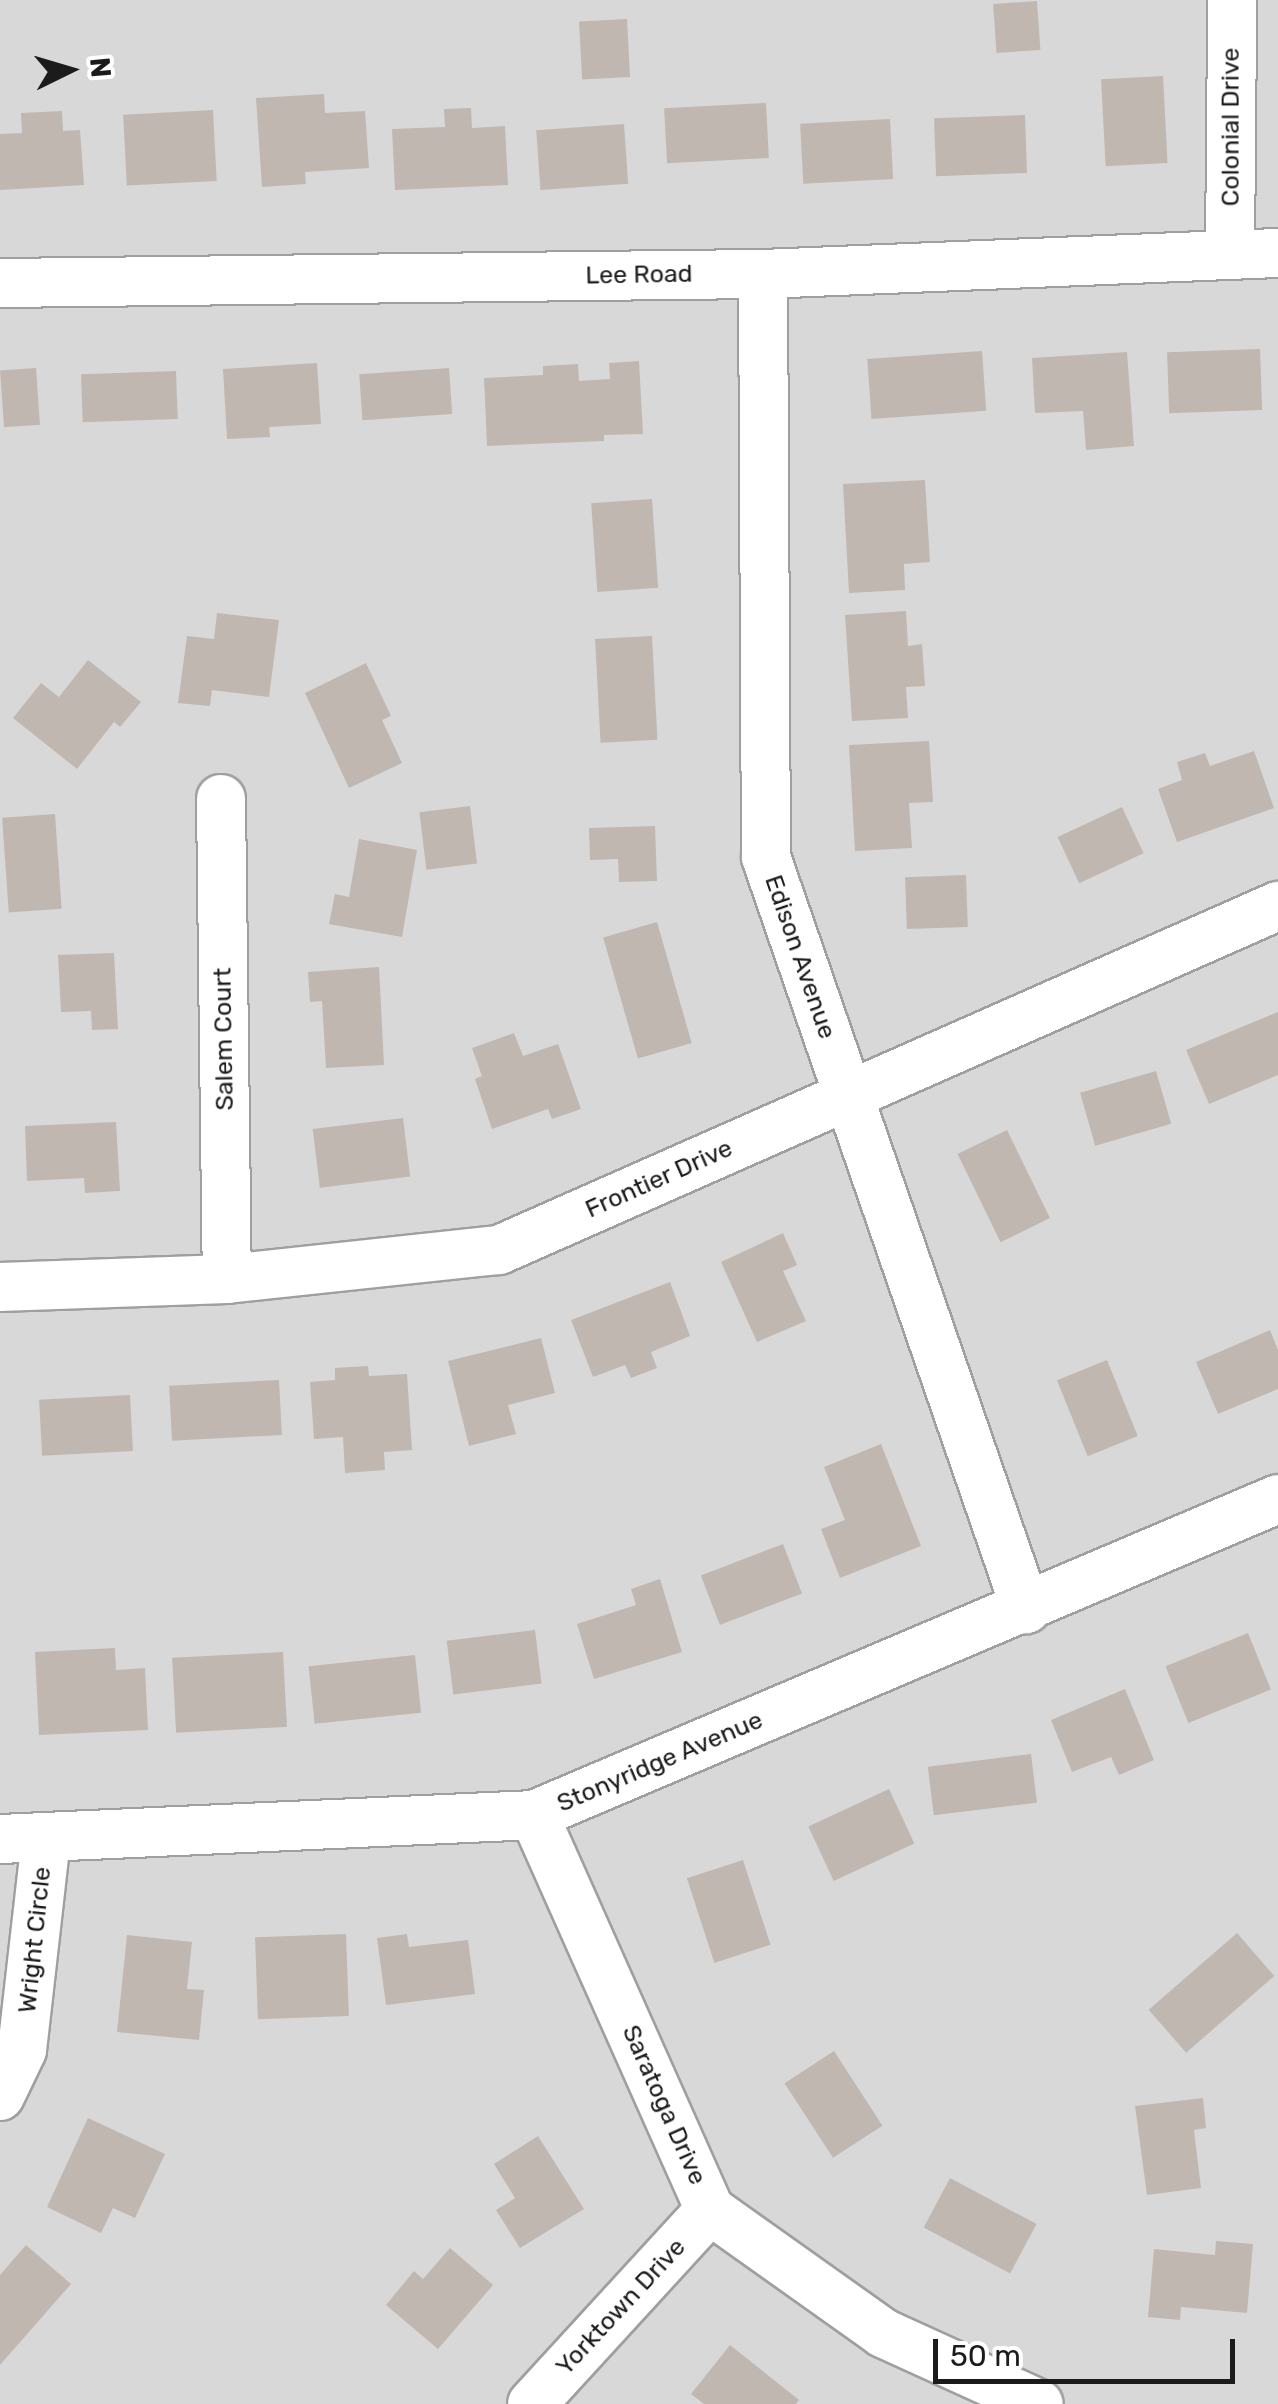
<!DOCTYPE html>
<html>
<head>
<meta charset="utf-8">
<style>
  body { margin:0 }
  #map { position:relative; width:1278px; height:2404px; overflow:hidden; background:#ece8e1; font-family:Rubik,sans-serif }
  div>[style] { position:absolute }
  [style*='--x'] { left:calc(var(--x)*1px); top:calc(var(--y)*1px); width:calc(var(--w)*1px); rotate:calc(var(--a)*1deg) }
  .residential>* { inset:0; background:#d9d8d8; transform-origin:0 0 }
  .building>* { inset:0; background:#c0b7b1; transform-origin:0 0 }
  .roads { filter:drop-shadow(2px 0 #9f9f9f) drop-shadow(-2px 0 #9f9f9f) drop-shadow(0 2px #9f9f9f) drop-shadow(0 -2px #9f9f9f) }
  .minor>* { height:48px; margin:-24px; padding:0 24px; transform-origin:24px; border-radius:24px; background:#fff }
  span { translate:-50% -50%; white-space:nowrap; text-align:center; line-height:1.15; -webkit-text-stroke:9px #fff; paint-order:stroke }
  .street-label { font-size:25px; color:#1b1b1b }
  .north { position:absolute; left:20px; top:20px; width:100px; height:100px; -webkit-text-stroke:8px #fff; paint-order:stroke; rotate:85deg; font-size:28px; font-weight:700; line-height:40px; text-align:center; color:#1b1b1b }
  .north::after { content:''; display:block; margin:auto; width:35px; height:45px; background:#1b1b1b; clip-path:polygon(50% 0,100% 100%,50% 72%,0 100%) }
  .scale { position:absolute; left:933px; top:2339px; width:302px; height:45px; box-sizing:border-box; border:5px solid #1b1b1b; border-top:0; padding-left:12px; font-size:30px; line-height:35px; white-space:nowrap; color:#1b1b1b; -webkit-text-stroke:8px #fff; paint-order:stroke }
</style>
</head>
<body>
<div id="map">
  <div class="residential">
    <div style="left:0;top:0;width:1278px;height:2404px"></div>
  </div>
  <div class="building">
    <div style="left:1037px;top:1px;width:49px;height:44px;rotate:86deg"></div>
    <div style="left:627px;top:19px;width:58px;height:48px;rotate:87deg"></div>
    <div style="left:1163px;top:76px;width:87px;height:62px;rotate:87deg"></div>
    <div style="clip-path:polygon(324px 94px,325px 113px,365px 111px,369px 168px,305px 172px,306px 184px,262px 187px,256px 98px)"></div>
    <div style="left:766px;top:103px;width:55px;height:102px;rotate:87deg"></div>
    <div style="clip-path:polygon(471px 108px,472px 128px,505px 126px,508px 185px,395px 190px,392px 129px,445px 127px,444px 109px)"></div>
    <div style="left:213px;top:110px;width:71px;height:90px;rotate:87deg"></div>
    <div style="clip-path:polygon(62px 111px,63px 131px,80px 130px,84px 185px,0 190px,0 134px,22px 133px,21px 113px)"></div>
    <div style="left:1025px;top:115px;width:58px;height:91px;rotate:88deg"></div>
    <div style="left:890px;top:119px;width:60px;height:90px;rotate:87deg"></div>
    <div style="left:624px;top:124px;width:60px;height:88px;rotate:86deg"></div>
    <div style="left:1260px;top:349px;width:61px;height:93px;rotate:88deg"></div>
    <div style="left:982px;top:351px;width:60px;height:115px;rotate:86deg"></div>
    <div style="clip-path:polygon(1127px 352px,1134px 446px,1086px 450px,1083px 411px,1035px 413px,1032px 358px)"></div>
    <div style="clip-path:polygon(639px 361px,643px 434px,604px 435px,604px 441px,487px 446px,484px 378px,543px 375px,543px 366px,578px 364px,579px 381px,610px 379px,609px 363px)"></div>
    <div style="clip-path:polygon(317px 363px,321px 424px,269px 427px,270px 437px,227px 439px,223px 369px)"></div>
    <div style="left:36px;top:368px;width:57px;height:36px;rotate:86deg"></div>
    <div style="left:449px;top:368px;width:46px;height:90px;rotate:86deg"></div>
    <div style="left:176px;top:371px;width:48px;height:95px;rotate:88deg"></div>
    <div style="clip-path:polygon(925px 480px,930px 562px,904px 564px,905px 590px,849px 593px,843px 484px)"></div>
    <div style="left:652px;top:499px;width:89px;height:61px;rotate:86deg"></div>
    <div style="clip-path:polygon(906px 611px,908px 646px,922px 644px,925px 686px,906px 687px,908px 718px,852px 721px,845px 615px)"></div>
    <div style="clip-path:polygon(217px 613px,279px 620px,269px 697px,212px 690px,210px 706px,178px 703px,187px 636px,214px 639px)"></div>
    <div style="left:652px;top:636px;width:104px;height:57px;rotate:87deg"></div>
    <div style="clip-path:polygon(88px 660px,141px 702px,120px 727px,114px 722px,77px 769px,13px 718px,41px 683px,59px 697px)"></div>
    <div style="clip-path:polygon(366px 663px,391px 716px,382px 720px,402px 763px,349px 788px,305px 693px)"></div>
    <div style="clip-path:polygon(929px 741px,933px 802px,909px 803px,912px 848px,855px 851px,849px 745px)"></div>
    <div style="clip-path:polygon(1254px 751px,1274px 808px,1177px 842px,1158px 789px,1182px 780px,1177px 762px,1205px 753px,1210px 766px)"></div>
    <div style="left:470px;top:806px;width:58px;height:51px;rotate:83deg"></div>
    <div style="left:1122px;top:807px;width:51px;height:71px;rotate:65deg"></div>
    <div style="left:55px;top:814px;width:95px;height:53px;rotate:86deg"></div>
    <div style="clip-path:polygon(655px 826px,657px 881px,619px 882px,618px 859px,590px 860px,589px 828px)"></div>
    <div style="clip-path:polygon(359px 839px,417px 850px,402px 937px,329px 924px,335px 894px,349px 897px)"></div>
    <div style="left:966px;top:875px;width:52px;height:61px;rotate:88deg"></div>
    <div style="left:657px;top:922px;width:126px;height:56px;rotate:74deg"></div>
    <div style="clip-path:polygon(114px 953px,118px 1029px,92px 1030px,91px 1011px,61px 1012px,58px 955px)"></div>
    <div style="clip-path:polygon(379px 967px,384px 1065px,326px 1068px,322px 1001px,310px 1002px,308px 972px)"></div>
    <div style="clip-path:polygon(1278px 1012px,1278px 1075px,1209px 1104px,1186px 1050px)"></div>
    <div style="clip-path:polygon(514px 1033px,523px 1056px,558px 1044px,581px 1109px,552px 1119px,548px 1109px,492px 1129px,475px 1079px,482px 1076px,472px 1048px)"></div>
    <div style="left:1156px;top:1071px;width:55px;height:79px;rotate:74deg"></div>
    <div style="left:403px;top:1118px;width:59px;height:91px;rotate:83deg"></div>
    <div style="clip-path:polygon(116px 1122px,120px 1191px,85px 1193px,84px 1178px,27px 1181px,25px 1126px)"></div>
    <div style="left:1007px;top:1130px;width:98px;height:55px;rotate:64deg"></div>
    <div style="clip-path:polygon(783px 1233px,797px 1265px,783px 1271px,806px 1321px,757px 1342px,721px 1262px)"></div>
    <div style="clip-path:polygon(670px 1282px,690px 1336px,651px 1352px,657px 1368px,631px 1378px,625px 1365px,593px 1377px,571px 1320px)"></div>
    <div style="clip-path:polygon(1270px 1330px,1278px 1350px,1278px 1389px,1218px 1414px,1196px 1362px)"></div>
    <div style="clip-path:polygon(541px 1338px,555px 1393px,508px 1405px,516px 1434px,469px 1446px,448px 1361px)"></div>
    <div style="left:1107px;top:1360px;width:82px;height:54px;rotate:68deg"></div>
    <div style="clip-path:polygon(368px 1366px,369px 1376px,407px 1374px,412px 1450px,384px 1452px,385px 1470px,345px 1473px,343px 1437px,314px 1439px,310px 1382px,335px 1380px,335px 1368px)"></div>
    <div style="left:279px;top:1380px;width:55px;height:110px;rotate:87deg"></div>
    <div style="left:130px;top:1395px;width:56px;height:91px;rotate:87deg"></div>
    <div style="clip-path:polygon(881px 1444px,921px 1546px,840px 1578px,821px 1529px,845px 1520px,824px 1467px)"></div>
    <div style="left:783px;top:1544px;width:53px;height:88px;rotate:69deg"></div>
    <div style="clip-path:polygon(660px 1579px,682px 1652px,594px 1679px,577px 1624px,636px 1605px,631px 1589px)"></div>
    <div style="left:535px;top:1630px;width:54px;height:89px;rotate:83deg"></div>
    <div style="left:1248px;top:1633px;width:61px;height:89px;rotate:68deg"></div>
    <div style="clip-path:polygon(115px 1648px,116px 1670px,145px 1668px,148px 1730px,39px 1735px,35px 1652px)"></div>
    <div style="left:283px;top:1652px;width:75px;height:111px;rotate:87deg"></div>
    <div style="left:415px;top:1655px;width:58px;height:107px;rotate:84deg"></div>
    <div style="clip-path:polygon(1125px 1689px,1154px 1760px,1119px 1775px,1111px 1757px,1072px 1772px,1051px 1720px)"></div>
    <div style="left:1031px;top:1754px;width:49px;height:104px;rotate:83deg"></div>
    <div style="left:889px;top:1789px;width:60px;height:89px;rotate:65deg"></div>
    <div style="left:743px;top:1860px;width:89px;height:59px;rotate:72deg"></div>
    <div style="left:1237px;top:1933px;width:57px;height:117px;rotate:49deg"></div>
    <div style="left:346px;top:1934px;width:82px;height:91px;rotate:88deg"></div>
    <div style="clip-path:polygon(407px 1934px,409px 1947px,468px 1940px,475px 1994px,386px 2005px,377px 1938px)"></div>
    <div style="clip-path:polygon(127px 1935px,192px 1942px,187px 1989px,204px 1990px,199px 2040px,117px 2032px)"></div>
    <div style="left:834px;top:2051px;width:89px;height:59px;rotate:57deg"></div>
    <div style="clip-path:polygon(1203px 2098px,1206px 2128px,1194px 2130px,1201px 2188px,1147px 2195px,1135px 2106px)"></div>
    <div style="clip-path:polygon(88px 2118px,165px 2154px,135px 2218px,113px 2208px,101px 2233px,47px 2207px)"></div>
    <div style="clip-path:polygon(538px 2136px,584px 2209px,520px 2248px,496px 2210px,515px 2198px,494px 2164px)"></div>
    <div style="left:950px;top:2178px;width:98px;height:56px;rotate:28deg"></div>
    <div style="clip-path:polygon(1216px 2241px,1253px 2244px,1247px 2313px,1181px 2307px,1180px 2320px,1148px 2317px,1154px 2249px,1215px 2255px)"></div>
    <div style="clip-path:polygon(26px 2245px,71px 2284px,0 2365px,0 2275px)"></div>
    <div style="clip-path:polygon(450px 2248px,493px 2285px,438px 2349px,386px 2305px,414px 2271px,423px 2279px)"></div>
    <div style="clip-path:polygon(730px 2345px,799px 2400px,796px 2404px,704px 2404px,691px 2394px)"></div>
  </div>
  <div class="roads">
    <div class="minor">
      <div style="--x:1230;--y:253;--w:253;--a:-89.5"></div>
      <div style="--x:763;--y:274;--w:583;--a:89.71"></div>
      <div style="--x:766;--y:857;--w:796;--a:70.93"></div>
      <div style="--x:0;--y:283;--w:763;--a:-0.68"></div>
      <div style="--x:763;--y:274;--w:515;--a:-2.34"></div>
      <div style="--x:221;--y:799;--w:480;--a:89.3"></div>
      <div style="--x:0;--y:1287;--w:227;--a:-2"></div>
      <div style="--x:227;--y:1279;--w:274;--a:-6.1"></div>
      <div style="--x:499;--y:1250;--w:852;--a:-23.83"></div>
      <div style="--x:534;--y:1815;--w:432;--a:66"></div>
      <div style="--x:710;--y:2210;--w:212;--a:35.4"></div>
      <div style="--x:883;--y:2333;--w:171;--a:24.5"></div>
      <div style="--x:0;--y:1839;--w:535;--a:-2.57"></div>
      <div style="--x:534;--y:1815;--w:808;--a:-23.01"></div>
      <div style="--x:0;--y:2096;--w:51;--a:-64.4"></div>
      <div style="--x:22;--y:2050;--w:212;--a:-83.5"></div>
      <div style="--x:532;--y:2404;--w:263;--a:-47.5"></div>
    </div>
  </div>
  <div class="street-label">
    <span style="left:1231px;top:127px;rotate:-90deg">Colonial Drive</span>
    <span style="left:639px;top:275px;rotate:-1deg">Lee Road</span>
    <span style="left:800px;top:957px;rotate:71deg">Edison Avenue</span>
    <span style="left:224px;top:1039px;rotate:-91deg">Salem Court</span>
    <span style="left:659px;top:1179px;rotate:-24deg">Frontier Drive</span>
    <span style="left:660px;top:1762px;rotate:-23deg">Stonyridge Avenue</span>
    <span style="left:35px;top:1940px;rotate:-84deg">Wright Circle</span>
    <span style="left:664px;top:2105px;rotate:66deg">Saratoga Drive</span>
    <span style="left:621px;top:2307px;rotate:-47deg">Yorktown Drive</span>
  </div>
  <div class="north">N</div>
  <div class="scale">50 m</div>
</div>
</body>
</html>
